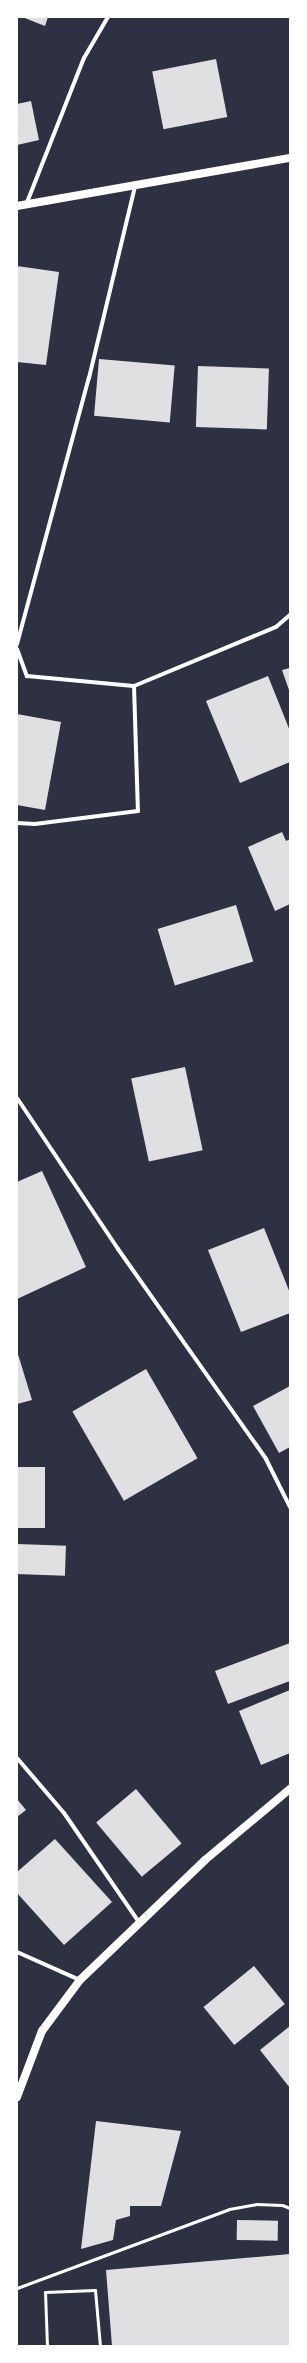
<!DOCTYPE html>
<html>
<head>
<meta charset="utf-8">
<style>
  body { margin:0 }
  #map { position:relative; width:307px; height:2363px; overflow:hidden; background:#2d3142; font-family:Rubik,sans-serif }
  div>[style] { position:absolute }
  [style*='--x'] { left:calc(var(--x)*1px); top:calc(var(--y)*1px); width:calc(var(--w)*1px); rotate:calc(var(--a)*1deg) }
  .building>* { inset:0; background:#e0e0e3; transform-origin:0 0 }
  .service>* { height:3px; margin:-1.5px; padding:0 1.5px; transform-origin:1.5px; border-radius:1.5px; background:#fff }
  .minor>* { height:4px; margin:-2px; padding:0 2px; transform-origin:2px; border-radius:2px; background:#fff }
  .secondary>* { height:8px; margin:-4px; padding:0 4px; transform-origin:4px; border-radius:4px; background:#fff }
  span { translate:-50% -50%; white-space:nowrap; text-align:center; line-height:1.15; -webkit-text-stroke:4px #fff; paint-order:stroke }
  .frame { position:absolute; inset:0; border:18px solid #fff; pointer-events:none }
</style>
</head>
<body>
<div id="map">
  <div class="building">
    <div style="clip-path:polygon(22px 17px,48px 17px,45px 26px)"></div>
    <div style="left:216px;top:59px;width:59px;height:65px;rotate:79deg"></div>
    <div style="clip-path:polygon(31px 101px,39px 140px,17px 145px,17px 104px)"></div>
    <div style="clip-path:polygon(17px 266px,59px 272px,46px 365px,17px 362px)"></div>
    <div style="left:99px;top:359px;width:76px;height:57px;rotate:5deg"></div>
    <div style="left:198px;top:366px;width:71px;height:61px;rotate:2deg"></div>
    <div style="clip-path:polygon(290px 668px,290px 693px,282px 670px)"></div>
    <div style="clip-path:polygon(268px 676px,290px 731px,290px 762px,240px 783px,206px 701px)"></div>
    <div style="clip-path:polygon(17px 714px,61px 722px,45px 810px,17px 805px)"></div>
    <div style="clip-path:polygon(282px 832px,286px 841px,290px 839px,290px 904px,275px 911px,248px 847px)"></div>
    <div style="left:236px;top:905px;width:59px;height:82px;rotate:73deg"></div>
    <div style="left:185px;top:1067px;width:85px;height:55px;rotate:78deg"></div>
    <div style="clip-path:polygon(42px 1171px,86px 1267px,17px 1299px,17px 1182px)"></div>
    <div style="clip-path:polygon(264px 1228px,290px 1293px,290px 1313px,241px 1332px,208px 1250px)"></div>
    <div style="clip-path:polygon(17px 1351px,32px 1400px,17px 1404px)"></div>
    <div style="left:146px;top:1369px;width:103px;height:85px;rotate:60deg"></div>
    <div style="clip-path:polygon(290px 1386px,290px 1447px,279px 1453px,253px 1406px)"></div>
    <div style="left:17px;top:1467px;width:28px;height:61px"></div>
    <div style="left:17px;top:1544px;width:49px;height:30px;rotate:2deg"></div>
    <div style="clip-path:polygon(290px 1643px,290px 1681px,228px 1704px,215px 1671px)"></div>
    <div style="clip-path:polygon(290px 1690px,290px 1753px,261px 1765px,239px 1711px)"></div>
    <div style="left:136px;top:1789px;width:71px;height:52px;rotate:50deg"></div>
    <div style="clip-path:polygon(17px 1799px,26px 1810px,17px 1817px)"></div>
    <div style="clip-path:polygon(55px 1839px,112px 1902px,64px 1945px,17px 1893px,17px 1872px)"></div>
    <div style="left:254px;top:1966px;width:49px;height:65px;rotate:51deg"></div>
    <div style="clip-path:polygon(290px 2026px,290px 2088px,260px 2050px)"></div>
    <div style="clip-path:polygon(96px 2121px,181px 2131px,161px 2206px,130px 2206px,130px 2216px,116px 2220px,113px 2240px,81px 2249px)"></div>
    <div style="left:237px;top:2220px;width:41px;height:20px;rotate:1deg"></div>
    <div style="clip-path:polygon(290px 2254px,290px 2346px,112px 2346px,106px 2270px)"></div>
  </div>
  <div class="service">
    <div style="--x:17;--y:2288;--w:226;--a:-20.4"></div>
    <div style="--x:229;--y:2209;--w:27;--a:-10"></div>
    <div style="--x:256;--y:2204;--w:26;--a:2"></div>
    <div style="--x:282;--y:2205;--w:9;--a:21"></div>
    <div style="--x:47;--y:2346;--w:54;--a:-92.1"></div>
    <div style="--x:45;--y:2292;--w:50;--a:-2.3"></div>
    <div style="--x:95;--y:2290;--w:56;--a:84.9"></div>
  </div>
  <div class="minor">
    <div style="--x:26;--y:205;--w:158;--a:-68.5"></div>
    <div style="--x:84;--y:58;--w:48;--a:-59.7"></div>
    <div style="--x:17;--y:644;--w:276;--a:-74.9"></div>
    <div style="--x:89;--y:378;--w:197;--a:-76.5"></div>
    <div style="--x:17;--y:649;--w:29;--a:70"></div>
    <div style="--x:27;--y:676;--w:107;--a:5.3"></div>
    <div style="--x:134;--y:686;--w:125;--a:88.2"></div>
    <div style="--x:138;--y:811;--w:104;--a:172.8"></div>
    <div style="--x:35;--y:824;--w:18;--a:-177"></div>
    <div style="--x:134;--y:686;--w:154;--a:-22.6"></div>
    <div style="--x:276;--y:627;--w:18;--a:-41"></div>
    <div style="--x:17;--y:1098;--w:182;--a:56.2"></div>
    <div style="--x:118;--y:1249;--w:257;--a:54.8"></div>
    <div style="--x:266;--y:1459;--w:54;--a:63.4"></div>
    <div style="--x:17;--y:1758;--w:72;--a:49.5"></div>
    <div style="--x:64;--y:1813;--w:132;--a:55.5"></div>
    <div style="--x:17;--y:1952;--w:69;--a:24"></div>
  </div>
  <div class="secondary">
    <div style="--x:17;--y:206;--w:277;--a:-10"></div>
    <div style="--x:17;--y:2097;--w:71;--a:-69.3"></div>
    <div style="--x:42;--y:2031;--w:64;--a:-53.3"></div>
    <div style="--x:80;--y:1980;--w:173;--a:-43.8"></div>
    <div style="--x:205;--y:1860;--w:111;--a:-39.9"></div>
  </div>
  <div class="frame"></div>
</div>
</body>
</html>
